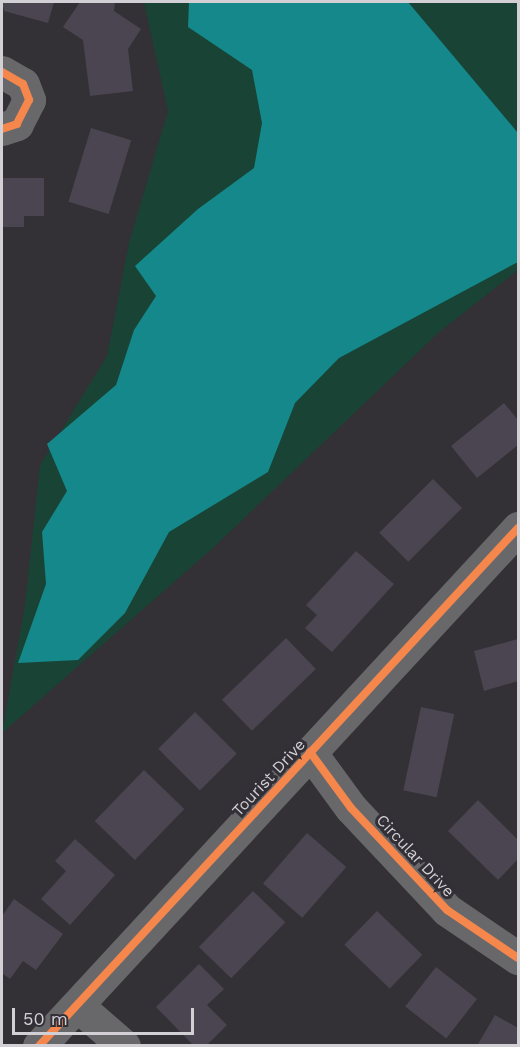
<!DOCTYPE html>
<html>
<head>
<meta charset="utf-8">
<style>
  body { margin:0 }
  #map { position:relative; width:520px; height:1047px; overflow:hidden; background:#333135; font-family:"Work Sans",sans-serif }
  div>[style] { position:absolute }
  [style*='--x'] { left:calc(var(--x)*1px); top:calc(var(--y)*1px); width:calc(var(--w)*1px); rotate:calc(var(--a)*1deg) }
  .green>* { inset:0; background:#194334 }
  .water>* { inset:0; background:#14888b }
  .building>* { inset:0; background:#4b4551; transform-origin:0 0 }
  .minor>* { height:33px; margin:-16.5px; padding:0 16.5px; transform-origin:16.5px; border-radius:16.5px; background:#68686b }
  .cycleway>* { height:8px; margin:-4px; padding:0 4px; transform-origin:4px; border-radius:4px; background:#f5874c }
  span { translate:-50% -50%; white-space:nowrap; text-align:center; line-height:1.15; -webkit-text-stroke:6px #322f37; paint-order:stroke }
  .street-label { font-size:16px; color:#d2d0d5 }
  .frame { position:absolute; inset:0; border:3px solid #d2d0d5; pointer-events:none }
  .scale { position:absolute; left:12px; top:1008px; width:182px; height:27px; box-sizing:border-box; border:3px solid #d2d0d5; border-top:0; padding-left:8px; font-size:18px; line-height:21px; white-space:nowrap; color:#d2d0d5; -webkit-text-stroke:4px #322f37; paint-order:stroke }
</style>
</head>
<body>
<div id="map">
  <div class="green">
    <div style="clip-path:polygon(144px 2px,518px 2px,518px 270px,438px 333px,214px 547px,2px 733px,25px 605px,40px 465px,107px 356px,129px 243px,168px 111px)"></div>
  </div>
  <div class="water">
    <div style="clip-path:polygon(189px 2px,408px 2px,518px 133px,518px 262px,339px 358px,295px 403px,268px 472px,169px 532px,125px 613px,78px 660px,18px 663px,46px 584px,42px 532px,67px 491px,47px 444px,116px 385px,134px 330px,156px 296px,135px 266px,198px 209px,254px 168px,262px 123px,252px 70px,188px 27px)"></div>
  </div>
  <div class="building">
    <div style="clip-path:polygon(2px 2px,54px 2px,48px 23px,4px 11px)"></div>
    <div style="clip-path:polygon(80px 2px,115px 2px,114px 11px,141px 29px,128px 49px,133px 91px,90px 96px,83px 40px,63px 27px)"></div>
    <div style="left:91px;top:128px;width:42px;height:77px;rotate:17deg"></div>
    <div style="clip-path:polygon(2px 178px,44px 178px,44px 216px,24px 216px,24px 227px,2px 227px)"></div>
    <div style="clip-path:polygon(504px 403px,518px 420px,518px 445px,477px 478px,451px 446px)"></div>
    <div style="left:433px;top:479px;width:41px;height:76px;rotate:45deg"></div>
    <div style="clip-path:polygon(356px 551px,394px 584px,332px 652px,305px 628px,317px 615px,306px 605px)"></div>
    <div style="left:286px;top:638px;width:43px;height:89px;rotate:46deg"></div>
    <div style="clip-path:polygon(518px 639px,518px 681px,484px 691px,474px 651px)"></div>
    <div style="left:421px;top:707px;width:34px;height:85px;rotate:12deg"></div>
    <div style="left:195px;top:712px;width:59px;height:52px;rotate:45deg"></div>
    <div style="left:144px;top:770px;width:56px;height:71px;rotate:44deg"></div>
    <div style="clip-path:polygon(478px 800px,518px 840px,518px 859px,498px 880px,448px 831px)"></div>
    <div style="left:307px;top:833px;width:52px;height:67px;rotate:41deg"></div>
    <div style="clip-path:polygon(75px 839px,115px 875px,70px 925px,41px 899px,66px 871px,55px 861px)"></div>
    <div style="left:253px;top:891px;width:45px;height:78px;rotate:44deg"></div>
    <div style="clip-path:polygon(14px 899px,63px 934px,36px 970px,23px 961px,10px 979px,2px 973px,2px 916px)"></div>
    <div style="left:377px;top:911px;width:63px;height:47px;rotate:44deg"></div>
    <div style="clip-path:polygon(199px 964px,224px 989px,207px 1005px,227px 1025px,206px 1046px,194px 1046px,156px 1007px)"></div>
    <div style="left:436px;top:967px;width:52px;height:50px;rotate:38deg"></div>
    <div style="clip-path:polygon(495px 1015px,518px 1028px,518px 1046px,477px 1046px)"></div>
  </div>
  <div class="minor">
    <div style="--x:2;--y:72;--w:24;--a:30"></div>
    <div style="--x:23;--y:84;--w:17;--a:69"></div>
    <div style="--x:29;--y:100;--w:27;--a:117"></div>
    <div style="--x:17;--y:124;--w:16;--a:162"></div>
    <div style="--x:310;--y:752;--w:69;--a:53.8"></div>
    <div style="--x:351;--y:808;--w:140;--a:46.7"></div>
    <div style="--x:447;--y:910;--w:86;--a:34.1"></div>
    <div style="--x:78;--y:1006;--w:61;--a:41"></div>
    <div style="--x:39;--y:1046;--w:706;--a:-47.24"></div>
  </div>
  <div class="cycleway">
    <div style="--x:2;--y:72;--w:24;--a:30"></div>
    <div style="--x:23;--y:84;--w:17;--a:69"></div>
    <div style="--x:29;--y:100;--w:27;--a:117"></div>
    <div style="--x:17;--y:124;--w:16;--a:162"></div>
    <div style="--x:310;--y:752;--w:69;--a:53.8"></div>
    <div style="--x:351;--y:808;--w:140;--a:46.7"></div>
    <div style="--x:447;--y:910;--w:86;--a:34.1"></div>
    <div style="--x:39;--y:1046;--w:706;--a:-47.24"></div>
  </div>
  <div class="street-label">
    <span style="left:269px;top:778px;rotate:-47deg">Tourist Drive</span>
    <span style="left:415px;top:856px;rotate:47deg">Circular Drive</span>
  </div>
  <div class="frame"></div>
  <div class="scale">50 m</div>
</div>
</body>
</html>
